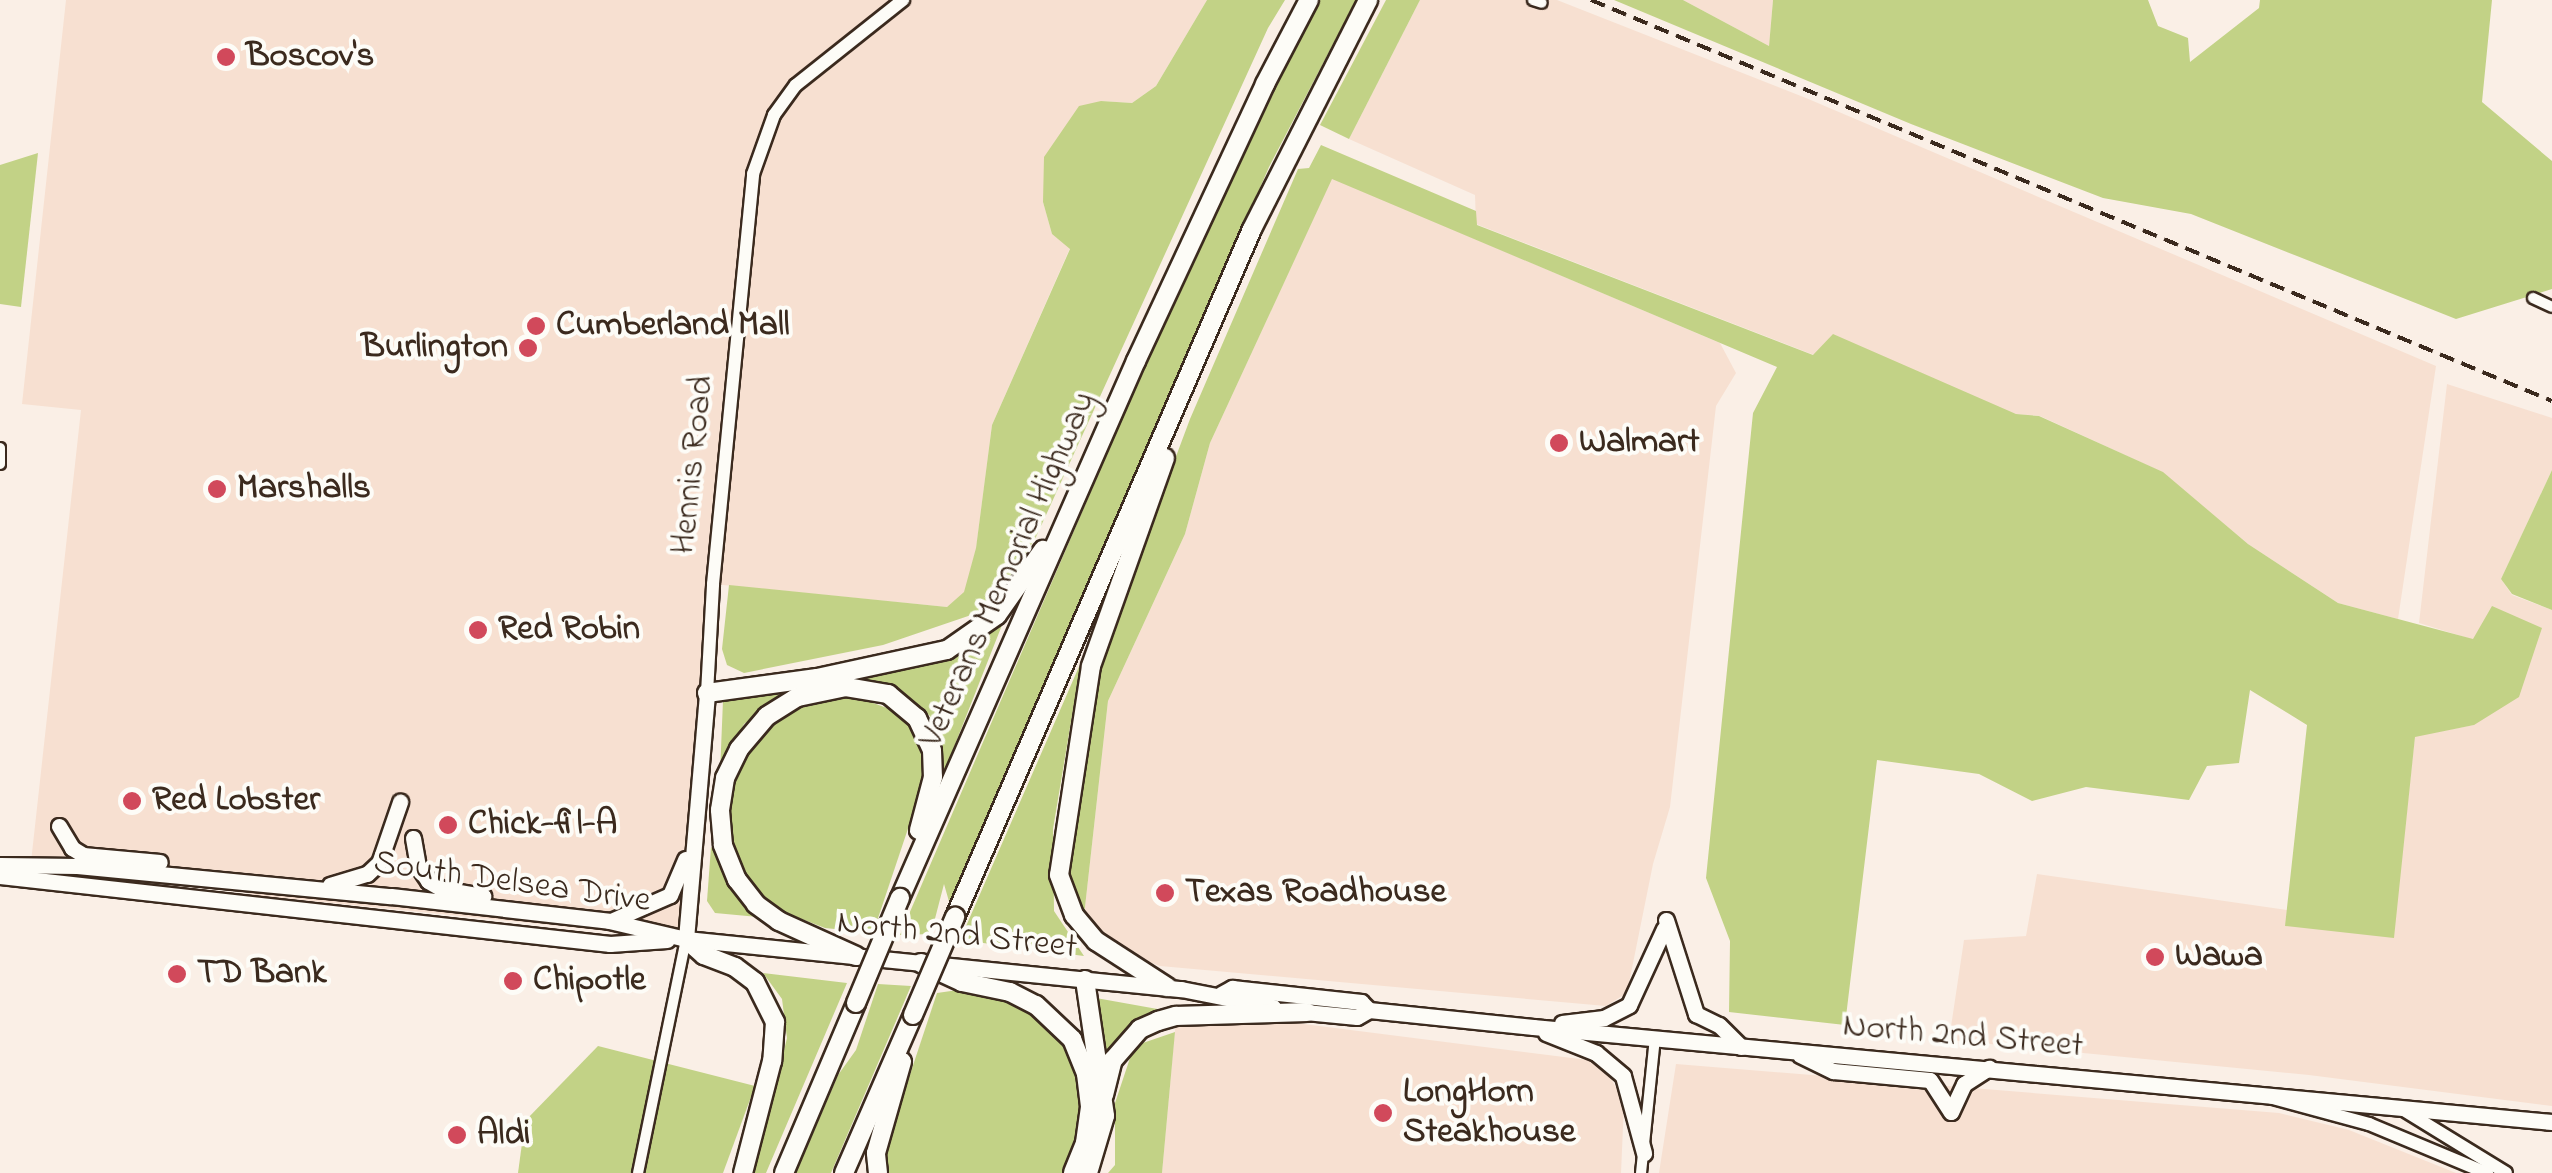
<!DOCTYPE html>
<html>
<head>
<meta charset="utf-8">
<style>
  body { margin:0 }
  #map { position:relative; width:2552px; height:1173px; overflow:hidden; background:#faefe6; font-family:"Indie Flower",sans-serif }
  div>[style] { position:absolute }
  [style*='--x'] { left:calc(var(--x)*1px); top:calc(var(--y)*1px); width:calc(var(--w)*1px); rotate:calc(var(--a)*1deg) }
  .built>* { inset:0; background:#f7e0d1 }
  .green>* { inset:0; background:#c2d286 }
  .roads { filter:drop-shadow(2px 0 #3b2a1e) drop-shadow(-2px 0 #3b2a1e) drop-shadow(0 2px #3b2a1e) drop-shadow(0 -2px #3b2a1e) }
  .minor>* { height:10px; margin:-5px; padding:0 5px; transform-origin:5px; border-radius:5px; background:#fdfcf7 }
  .tertiary>* { height:12px; margin:-6px; padding:0 6px; transform-origin:6px; border-radius:6px; background:#fdfcf7 }
  .primary>* { height:15px; margin:-7.5px; padding:0 7.5px; transform-origin:7.5px; border-radius:7.5px; background:#fdfcf7 }
  .motorway>* { height:18px; margin:-9px; padding:0 9px; transform-origin:9px; border-radius:9px; background:#fdfcf7 }
  .rail>* { height:4px; margin-top:-2px; transform-origin:0; background:repeating-linear-gradient(90deg,#3b2a1e 0 15px,transparent 0 23px) }
  .bridges { filter:drop-shadow(2px 0 #3b2a1e) drop-shadow(-2px 0 #3b2a1e) drop-shadow(0 2px #3b2a1e) drop-shadow(0 -2px #3b2a1e) }
  .motorway-bridge>* { height:18px; margin:-9px; padding:0 9px; transform-origin:9px; border-radius:9px; background:#fdfcf7 }
  .dots>* { width:28px; height:28px; translate:-50% -50%; box-sizing:border-box; border:5px solid #fdfcf7; border-radius:50% }
  span { translate:-50% -50%; white-space:nowrap; text-align:center; line-height:1.15; -webkit-text-stroke:8px #fdfcf7; paint-order:stroke }
  .poi-label { font-size:35px; color:#3b2a1e; font-weight:700 }
  .left { translate:0 -50%; text-align:left }
  .right { translate:-100% -50%; text-align:right }
  .street-label { font-size:35px; color:#3b2a1e }
</style>
</head>
<body>
<div id="map">
  <div class="built">
    <div style="clip-path:polygon(66px 0,1207px 0,1156px 86px,1132px 103px,1101px 101px,1043px 202px,1052px 234px,1070px 248px,992px 425px,976px 549px,965px 592px,947px 607px,713px 584px,686px 939px,254px 895px,200px 876px,31px 862px,81px 410px,22px 404px)"></div>
    <div style="clip-path:polygon(1420px 0,1557px 0,1806px 98px,2436px 366px,2398px 619px,2338px 603px,2248px 544px,2162px 472px,2040px 416px,2016px 414px,1814px 355px,1476px 224px,1475px 195px,1349px 139px)"></div>
    <div style="clip-path:polygon(1683px 0,1773px 0,1769px 46px)"></div>
    <div style="clip-path:polygon(1332px 178px,1720px 343px,1736px 373px,1716px 406px,1670px 807px,1653px 864px,1627px 993px,1606px 1006px,1160px 966px,1110px 948px,1084px 916px,1108px 701px,1185px 534px,1210px 443px)"></div>
    <div style="clip-path:polygon(2447px 384px,2552px 418px,2552px 470px,2501px 579px,2512px 595px,2552px 610px,2552px 1106px,2309px 1075px,1949px 1040px,1964px 940px,2026px 936px,2037px 874px,2287px 910px,2286px 925px,2393px 937px,2415px 736px,2474px 725px,2474px 640px,2419px 623px)"></div>
    <div style="clip-path:polygon(1177px 1008px,1588px 1060px,1605px 1067px,1624px 1103px,1621px 1173px,1162px 1173px)"></div>
    <div style="clip-path:polygon(1676px 1064px,2279px 1113px,2349px 1130px,2456px 1173px,1659px 1173px)"></div>
  </div>
  <div class="green">
    <div style="clip-path:polygon(1207px 0,1285px 0,1268px 28px,1036px 537px,997px 601px,980px 612px,883px 645px,744px 673px,727px 665px,722px 649px,729px 585px,947px 607px,964px 592px,976px 548px,992px 425px,1070px 249px,1052px 234px,1043px 202px,1044px 157px,1079px 106px,1101px 101px,1132px 103px,1156px 86px)"></div>
    <div style="clip-path:polygon(1318px 0,1356px 0,1269px 167px,950px 905px,944px 884px,931px 934px,900px 935px,1163px 324px)"></div>
    <div style="clip-path:polygon(1386px 0,1420px 0,1349px 139px,1320px 125px)"></div>
    <div style="clip-path:polygon(1614px 0,1683px 0,1769px 46px,1773px 0,2148px 0,2158px 26px,2188px 38px,2190px 62px,2259px 8px,2260px 0,2492px 0,2482px 102px,2552px 161px,2552px 289px,2456px 319px,2191px 214px,2103px 198px,1911px 124px)"></div>
    <div style="clip-path:polygon(1321px 145px,1476px 211px,1477px 225px,1813px 355px,1833px 334px,2016px 414px,2039px 416px,2163px 472px,2248px 544px,2338px 603px,2473px 639px,2492px 606px,2542px 628px,2519px 697px,2474px 725px,2415px 737px,2394px 938px,2285px 926px,2307px 725px,2250px 690px,2239px 763px,2207px 766px,2189px 800px,2086px 787px,2032px 801px,1979px 774px,1877px 760px,1845px 1025px,1729px 1012px,1730px 941px,1706px 878px,1753px 413px,1777px 367px,1332px 179px,1210px 443px,1185px 534px,1108px 701px,1084px 916px,1069px 876px,1075px 803px,1101px 657px,1190px 419px,1298px 169px,1309px 168px)"></div>
    <div style="clip-path:polygon(38px 153px,21px 307px,0 304px,0 165px)"></div>
    <div style="clip-path:polygon(2552px 470px,2552px 610px,2512px 594px,2501px 579px)"></div>
    <div style="clip-path:polygon(1004px 620px,943px 775px,930px 716px,901px 690px,853px 676px,964px 653px)"></div>
    <div style="clip-path:polygon(1081px 662px,1053px 829px,1054px 911px,1084px 956px,960px 940px)"></div>
    <div style="clip-path:polygon(795px 689px,744px 724px,720px 774px,723px 700px)"></div>
    <div style="clip-path:polygon(824px 698px,862px 699px,898px 712px,920px 734px,926px 775px,873px 933px,825px 928px,768px 906px,746px 880px,728px 839px,729px 790px,759px 729px,789px 707px)"></div>
    <div style="clip-path:polygon(711px 847px,758px 917px,715px 913px,707px 901px)"></div>
    <div style="clip-path:polygon(763px 973px,847px 983px,766px 1173px,754px 1173px,787px 1038px,782px 999px)"></div>
    <div style="clip-path:polygon(878px 984px,911px 986px,831px 1173px,796px 1173px,838px 1075px,856px 1050px)"></div>
    <div style="clip-path:polygon(958px 990px,1027px 1004px,1061px 1039px,1083px 1082px,1082px 1126px,1064px 1173px,886px 1173px,885px 1150px,937px 993px)"></div>
    <div style="clip-path:polygon(1096px 998px,1163px 1010px,1125px 1031px,1107px 1053px)"></div>
    <div style="clip-path:polygon(1175px 1032px,1162px 1173px,1108px 1173px,1115px 1165px,1115px 1103px,1134px 1046px)"></div>
    <div style="clip-path:polygon(598px 1046px,755px 1086px,723px 1173px,518px 1173px,525px 1121px)"></div>
  </div>
  <div class="roads">
    <div class="minor">
      <div style="--x:1533;--y:0;--w:9;--a:18"></div>
      <div style="--x:2533;--y:298;--w:21;--a:25"></div>
      <div style="--x:0;--y:448;--w:16;--a:90"></div>
      <div style="--x:638;--y:1173;--w:238;--a:-78.4"></div>
      <div style="--x:1641;--y:1173;--w:136;--a:-84.1"></div>
    </div>
    <div class="tertiary">
      <div style="--x:707;--y:693;--w:109;--a:-86.8"></div>
      <div style="--x:713;--y:584;--w:412;--a:-84.4"></div>
      <div style="--x:753;--y:174;--w:63;--a:-70.4"></div>
      <div style="--x:774;--y:115;--w:37;--a:-54"></div>
      <div style="--x:796;--y:85;--w:137;--a:-38.5"></div>
      <div style="--x:2269;--y:1097;--w:104;--a:15.1"></div>
      <div style="--x:2369;--y:1124;--w:128;--a:22.6"></div>
      <div style="--x:2402;--y:1109;--w:122;--a:31.6"></div>
    </div>
    <div class="primary">
      <div style="--x:59;--y:826;--w:26;--a:59"></div>
      <div style="--x:72;--y:848;--w:13;--a:32"></div>
      <div style="--x:83;--y:855;--w:77;--a:5.2"></div>
      <div style="--x:413;--y:838;--w:28;--a:80"></div>
      <div style="--x:418;--y:866;--w:18;--a:56"></div>
      <div style="--x:428;--y:881;--w:16;--a:30"></div>
      <div style="--x:442;--y:889;--w:42;--a:9.7"></div>
      <div style="--x:0;--y:865;--w:77;--a:0.7"></div>
      <div style="--x:77;--y:866;--w:315;--a:5.5"></div>
      <div style="--x:391;--y:896;--w:219;--a:6.5"></div>
      <div style="--x:609;--y:921;--w:79;--a:13.2"></div>
      <div style="--x:686;--y:939;--w:498;--a:5.8"></div>
      <div style="--x:1181;--y:989;--w:94;--a:11.1"></div>
      <div style="--x:0;--y:876;--w:614;--a:6.36"></div>
      <div style="--x:610;--y:944;--w:57;--a:-4"></div>
      <div style="--x:330;--y:885;--w:39;--a:-17"></div>
      <div style="--x:367;--y:874;--w:16;--a:-43"></div>
      <div style="--x:379;--y:863;--w:65;--a:-71"></div>
      <div style="--x:613;--y:920;--w:62;--a:-23.7"></div>
      <div style="--x:670;--y:895;--w:39;--a:-67"></div>
      <div style="--x:1666;--y:920;--w:99;--a:72.3"></div>
      <div style="--x:1696;--y:1014;--w:25;--a:26"></div>
      <div style="--x:1719;--y:1025;--w:31;--a:45"></div>
      <div style="--x:686;--y:939;--w:247;--a:-85.1"></div>
      <div style="--x:1221;--y:994;--w:13;--a:-29"></div>
      <div style="--x:1232;--y:988;--w:130;--a:6.2"></div>
      <div style="--x:1361;--y:1002;--w:11;--a:45"></div>
      <div style="--x:1369;--y:1010;--w:165;--a:5.9"></div>
      <div style="--x:1533;--y:1027;--w:1023;--a:5.33"></div>
      <div style="--x:1295;--y:1011;--w:62;--a:5.5"></div>
      <div style="--x:1357;--y:1017;--w:14;--a:-30"></div>
      <div style="--x:1562;--y:1023;--w:42;--a:-6.8"></div>
      <div style="--x:1604;--y:1018;--w:28;--a:-27"></div>
      <div style="--x:1629;--y:1005;--w:84;--a:-65.3"></div>
      <div style="--x:1546;--y:1033;--w:54;--a:21.8"></div>
      <div style="--x:1596;--y:1053;--w:35;--a:40"></div>
      <div style="--x:1623;--y:1076;--w:80;--a:74.7"></div>
      <div style="--x:1800;--y:1055;--w:37;--a:26"></div>
      <div style="--x:1833;--y:1071;--w:97;--a:5.3"></div>
      <div style="--x:1930;--y:1080;--w:38;--a:57"></div>
      <div style="--x:1951;--y:1112;--w:31;--a:-65"></div>
      <div style="--x:1964;--y:1084;--w:30;--a:-33"></div>
    </div>
    <div class="motorway">
      <div style="--x:1165;--y:458;--w:221;--a:109.6"></div>
      <div style="--x:1091;--y:666;--w:211;--a:98.7"></div>
      <div style="--x:1059;--y:875;--w:43;--a:69.4"></div>
      <div style="--x:1074;--y:915;--w:34;--a:50"></div>
      <div style="--x:1096;--y:941;--w:85;--a:32.9"></div>
      <div style="--x:707;--y:693;--w:111;--a:-7.8"></div>
      <div style="--x:817;--y:678;--w:133;--a:-12.2"></div>
      <div style="--x:947;--y:650;--w:61;--a:-35"></div>
      <div style="--x:997;--y:615;--w:80;--a:-54.7"></div>
      <div style="--x:900;--y:898;--w:587;--a:-66.28"></div>
      <div style="--x:1136;--y:361;--w:306;--a:-65"></div>
      <div style="--x:1265;--y:84;--w:95;--a:-62.4"></div>
      <div style="--x:955;--y:917;--w:749;--a:-66.65"></div>
      <div style="--x:1252;--y:229;--w:257;--a:-63.1"></div>
      <div style="--x:686;--y:939;--w:24;--a:42"></div>
      <div style="--x:704;--y:955;--w:33;--a:21"></div>
      <div style="--x:735;--y:967;--w:25;--a:37"></div>
      <div style="--x:755;--y:982;--w:45;--a:63.4"></div>
      <div style="--x:775;--y:1022;--w:39;--a:94"></div>
      <div style="--x:772;--y:1061;--w:116;--a:104.5"></div>
      <div style="--x:856;--y:956;--w:85;--a:-155.6"></div>
      <div style="--x:779;--y:921;--w:29;--a:-144"></div>
      <div style="--x:756;--y:904;--w:31;--a:-128"></div>
      <div style="--x:737;--y:880;--w:38;--a:-112"></div>
      <div style="--x:723;--y:845;--w:35;--a:-95"></div>
      <div style="--x:720;--y:810;--w:32;--a:-81"></div>
      <div style="--x:725;--y:778;--w:32;--a:-64"></div>
      <div style="--x:739;--y:749;--w:43;--a:-49.7"></div>
      <div style="--x:767;--y:716;--w:36;--a:-32"></div>
      <div style="--x:798;--y:697;--w:49;--a:-11.8"></div>
      <div style="--x:846;--y:687;--w:43;--a:9.5"></div>
      <div style="--x:888;--y:694;--w:38;--a:40"></div>
      <div style="--x:917;--y:718;--w:35;--a:65"></div>
      <div style="--x:932;--y:750;--w:27;--a:88"></div>
      <div style="--x:933;--y:777;--w:55;--a:104.8"></div>
      <div style="--x:921;--y:963;--w:45;--a:24.9"></div>
      <div style="--x:962;--y:982;--w:49;--a:11.8"></div>
      <div style="--x:1010;--y:992;--w:29;--a:27"></div>
      <div style="--x:1036;--y:1005;--w:50;--a:43.4"></div>
      <div style="--x:1072;--y:1039;--w:38;--a:68"></div>
      <div style="--x:1086;--y:1074;--w:33;--a:83"></div>
      <div style="--x:1090;--y:1107;--w:36;--a:98"></div>
      <div style="--x:1085;--y:1143;--w:32;--a:112"></div>
      <div style="--x:1085;--y:980;--w:137;--a:81.6"></div>
      <div style="--x:1105;--y:1116;--w:59;--a:106.6"></div>
      <div style="--x:1104;--y:1095;--w:36;--a:-76"></div>
      <div style="--x:1113;--y:1060;--w:41;--a:-48.9"></div>
      <div style="--x:1140;--y:1029;--w:20;--a:-24"></div>
      <div style="--x:1158;--y:1021;--w:19;--a:-16"></div>
      <div style="--x:1176;--y:1016;--w:131;--a:-1.7"></div>
      <div style="--x:784;--y:1173;--w:185;--a:-67"></div>
      <div style="--x:844;--y:1173;--w:172;--a:-66.4"></div>
      <div style="--x:878;--y:1173;--w:20;--a:-96"></div>
      <div style="--x:876;--y:1153;--w:95;--a:-74.1"></div>
    </div>
  </div>
  <div class="rail">
    <div style="--x:1591;--y:0;--w:1041;--a:22.65"></div>
  </div>
  <div class="bridges">
    <div class="motorway-bridge">
      <div style="--x:856;--y:1003;--w:114;--a:-67.3"></div>
      <div style="--x:913;--y:1015;--w:107;--a:-66.8"></div>
    </div>
  </div>
  <div class="dots">
    <div style="left:226px;top:57px;background:#d1495b"></div>
    <div style="left:536px;top:326px;background:#d1495b"></div>
    <div style="left:528px;top:348px;background:#d1495b"></div>
    <div style="left:1559px;top:443px;background:#d1495b"></div>
    <div style="left:217px;top:489px;background:#d1495b"></div>
    <div style="left:478px;top:630px;background:#d1495b"></div>
    <div style="left:132px;top:801px;background:#d1495b"></div>
    <div style="left:448px;top:825px;background:#d1495b"></div>
    <div style="left:1165px;top:893px;background:#d1495b"></div>
    <div style="left:2155px;top:957px;background:#d1495b"></div>
    <div style="left:177px;top:974px;background:#d1495b"></div>
    <div style="left:513px;top:981px;background:#d1495b"></div>
    <div style="left:1383px;top:1113px;background:#d1495b"></div>
    <div style="left:457px;top:1135px;background:#d1495b"></div>
  </div>
  <div class="poi-label">
    <span class="left" style="left:246px;top:57px">Boscov's</span>
    <span class="left" style="left:556px;top:326px">Cumberland Mall</span>
    <span class="right" style="left:508px;top:348px">Burlington</span>
    <span class="left" style="left:1579px;top:443px">Walmart</span>
    <span class="left" style="left:237px;top:489px">Marshalls</span>
    <span class="left" style="left:498px;top:630px">Red Robin</span>
    <span class="left" style="left:152px;top:801px">Red Lobster</span>
    <span class="left" style="left:468px;top:825px">Chick-fil-A</span>
    <span class="left" style="left:1185px;top:893px">Texas Roadhouse</span>
    <span class="left" style="left:2175px;top:957px">Wawa</span>
    <span class="left" style="left:197px;top:974px">TD Bank</span>
    <span class="left" style="left:533px;top:981px">Chipotle</span>
    <span class="left" style="left:1403px;top:1113px">LongHorn<br>Steakhouse</span>
    <span class="left" style="left:477px;top:1135px">Aldi</span>
  </div>
  <div class="street-label">
    <span style="left:694px;top:465px;rotate:-84deg">Hennis Road</span>
    <span style="left:1009px;top:570px;rotate:-66deg">Veterans Memorial Highway</span>
    <span style="left:512px;top:883px;rotate:8deg">South Delsea Drive</span>
    <span style="left:957px;top:936px;rotate:6deg">North 2nd Street</span>
    <span style="left:1963px;top:1037px;rotate:5deg">North 2nd Street</span>
  </div>
</div>
</body>
</html>
